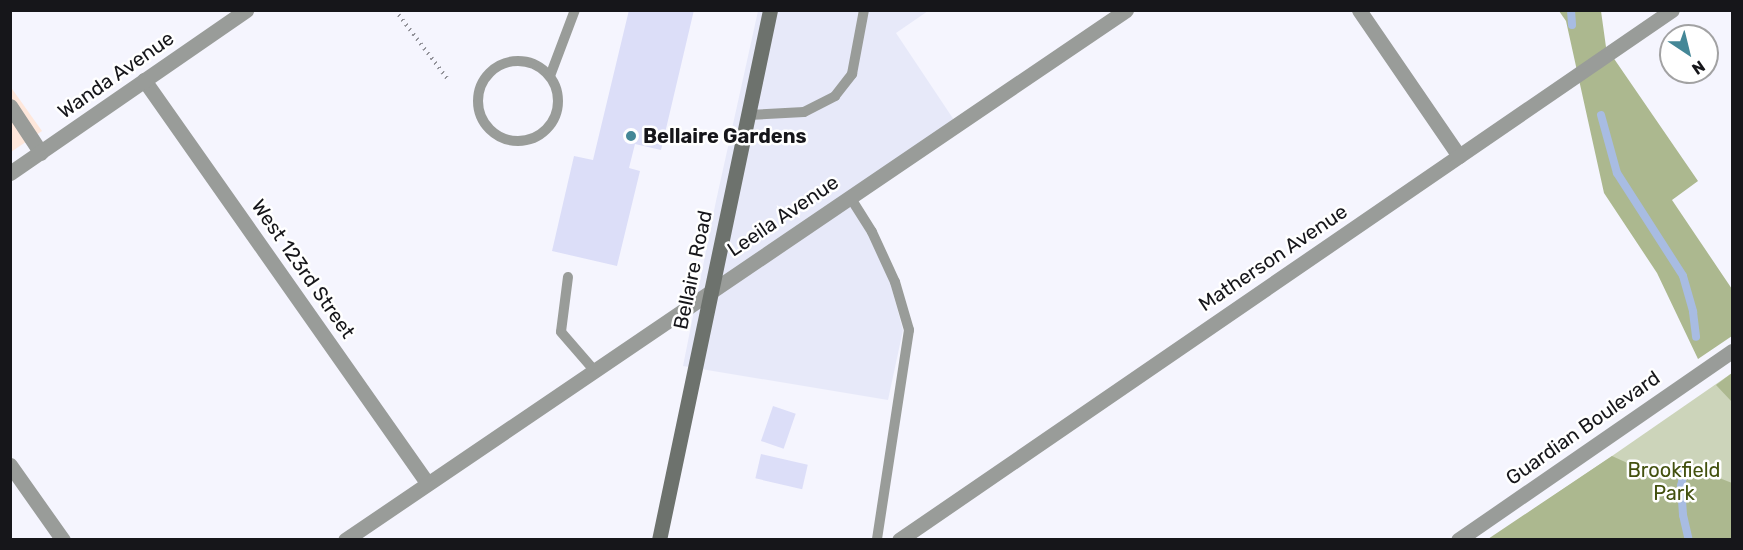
<!DOCTYPE html>
<html>
<head>
<meta charset="utf-8">
<style>
  body { margin:0 }
  #map { position:relative; width:1743px; height:550px; overflow:hidden; background:#f5f5fe; font-family:Rubik,sans-serif }
  div>[style] { position:absolute }
  [style*='--x'] { left:calc(var(--x)*1px); top:calc(var(--y)*1px); width:calc(var(--w)*1px); rotate:calc(var(--a)*1deg) }
  .built>* { inset:0; background:#e7e9f9 }
  .industrial>* { inset:0; background:#fee7db }
  .green>* { inset:0; background:#ccd4ba }
  .forest>* { inset:0; background:#acb88f }
  .stream>* { height:8px; margin:-4px; padding:0 4px; transform-origin:4px; border-radius:4px; background:#a8bce2 }
  .building>* { inset:0; background:#dcdef8; transform-origin:0 0 }
  .path>* { height:4px; margin-top:-2px; transform-origin:0; background:repeating-linear-gradient(90deg,#93939a 0 1.5px,transparent 0 6px) }
  .lane>* { height:10px; margin:-5px; padding:0 5px; transform-origin:5px; border-radius:5px; background:#999c99 }
  .lane>.ring { margin:-5px; padding:0; box-sizing:content-box; background:none; border:10px solid #999c99; border-radius:50% }
  .street>* { height:15px; margin:-7.5px; padding:0 7.5px; transform-origin:7.5px; border-radius:7.5px; background:#999c99 }
  .secondary>* { height:15px; margin:-7.5px; padding:0 7.5px; transform-origin:7.5px; border-radius:7.5px; background:#6d726d }
  .dots>* { width:16px; height:16px; translate:-50% -50%; box-sizing:border-box; border:3px solid #fff; border-radius:50% }
  span { translate:-50% -50%; white-space:nowrap; text-align:center; line-height:1.15; -webkit-text-stroke:5px #fff; paint-order:stroke }
  .street-label { font-size:20px; color:#16161a }
  .poi-label { font-size:20px; color:#16161a; font-weight:700 }
  .left { translate:0 -50%; text-align:left }
  .park-label { font-size:20px; color:#43510f }
  .frame { position:absolute; inset:0; border:12px solid #16161a; pointer-events:none }
  .north { position:absolute; left:1659px; top:24px; width:60px; height:60px; box-sizing:border-box; background:#fff; border:2px solid #a2a2a3; border-radius:50%; rotate:145deg; font-size:16px; font-weight:700; line-height:24px; text-align:center; color:#16161a }
  .north::after { content:''; display:block; margin:auto; width:21px; height:27px; background:#448797; clip-path:polygon(50% 0,100% 100%,50% 72%,0 100%) }
</style>
</head>
<body>
<div id="map">
  <div class="built">
    <div style="clip-path:polygon(758px 11px,928px 11px,896px 33px,960px 129px,849px 204px,869px 236px,890px 282px,903px 330px,888px 400px,683px 366px,716px 201px)"></div>
  </div>
  <div class="industrial">
    <div style="clip-path:polygon(10px 86px,42px 131px,11px 152px,10px 152px)"></div>
  </div>
  <div class="green">
    <div style="clip-path:polygon(1732px 373px,1732px 539px,1488px 540px,1612px 456px)"></div>
  </div>
  <div class="forest">
    <div style="clip-path:polygon(1559px 11px,1601px 11px,1606px 47px,1698px 181px,1672px 200px,1732px 289px,1732px 336px,1698px 359px,1657px 273px,1604px 193px,1566px 21px)"></div>
    <div style="clip-path:polygon(1732px 373px,1732px 402px,1716px 385px)"></div>
    <div style="clip-path:polygon(1612px 456px,1647px 472px,1699px 470px,1732px 483px,1732px 539px,1488px 539px)"></div>
  </div>
  <div class="stream">
    <div style="--x:1571;--y:10;--w:15;--a:86"></div>
    <div style="--x:1601;--y:115;--w:60;--a:74.6"></div>
    <div style="--x:1617;--y:173;--w:122;--a:57.3"></div>
    <div style="--x:1683;--y:276;--w:37;--a:74"></div>
    <div style="--x:1693;--y:312;--w:25;--a:83"></div>
    <div style="--x:1685;--y:466;--w:20;--a:101"></div>
    <div style="--x:1681;--y:486;--w:29;--a:86"></div>
    <div style="--x:1683;--y:515;--w:26;--a:77"></div>
  </div>
  <div class="building">
    <div style="clip-path:polygon(629px 10px,694px 10px,661px 150px,635px 144px,629px 168px,640px 171px,617px 266px,552px 251px,574px 156px,593px 160px)"></div>
    <div style="left:773px;top:406px;width:24px;height:37px;rotate:19deg"></div>
    <div style="left:761px;top:454px;width:48px;height:25px;rotate:13deg"></div>
  </div>
  <div class="path">
    <div style="--x:395;--y:10;--w:89;--a:52.7"></div>
  </div>
  <div class="lane">
    <div class="ring" style="left:478px;top:61px;width:70px;height:70px"></div>
    <div style="--x:550;--y:76;--w:71;--a:-69.3"></div>
    <div style="--x:748;--y:115;--w:56;--a:-3.1"></div>
    <div style="--x:804;--y:112;--w:35;--a:-27"></div>
    <div style="--x:835;--y:96;--w:28;--a:-52"></div>
    <div style="--x:852;--y:74;--w:65;--a:-79.4"></div>
    <div style="--x:850;--y:197;--w:41;--a:57.8"></div>
    <div style="--x:872;--y:232;--w:55;--a:65.3"></div>
    <div style="--x:895;--y:282;--w:50;--a:73.7"></div>
    <div style="--x:909;--y:330;--w:212;--a:98.7"></div>
    <div style="--x:568;--y:277;--w:55;--a:97.3"></div>
    <div style="--x:561;--y:332;--w:49;--a:49.1"></div>
  </div>
  <div class="street">
    <div style="--x:1359;--y:10;--w:177;--a:55.6"></div>
    <div style="--x:144;--y:80;--w:492;--a:54.9"></div>
    <div style="--x:10;--y:106;--w:56;--a:56.6"></div>
    <div style="--x:10;--y:173;--w:287;--a:-34.6"></div>
    <div style="--x:10;--y:465;--w:92;--a:54.8"></div>
    <div style="--x:345;--y:540;--w:944;--a:-34.16"></div>
    <div style="--x:899;--y:540;--w:937;--a:-34.44"></div>
    <div style="--x:1458;--y:540;--w:333;--a:-34.6"></div>
  </div>
  <div class="secondary">
    <div style="--x:659;--y:540;--w:541;--a:-78.17"></div>
  </div>
  <div class="dots">
    <div style="left:631px;top:136px;background:#448797"></div>
  </div>
  <div class="street-label">
    <span style="left:116px;top:75px;rotate:-35deg">Wanda Avenue</span>
    <span style="left:783px;top:216px;rotate:-34deg">Leeila Avenue</span>
    <span style="left:1273px;top:258px;rotate:-34deg">Matherson Avenue</span>
    <span style="left:303px;top:269px;rotate:55deg">West 123rd Street</span>
    <span style="left:693px;top:270px;rotate:-78deg">Bellaire Road</span>
    <span style="left:1583px;top:428px;rotate:-35deg">Guardian Boulevard</span>
  </div>
  <div class="poi-label">
    <span class="left" style="left:643px;top:136px">Bellaire Gardens</span>
  </div>
  <div class="park-label">
    <span style="left:1674px;top:482px">Brookfield<br>Park</span>
  </div>
  <div class="frame"></div>
  <div class="north">N</div>
</div>
</body>
</html>
